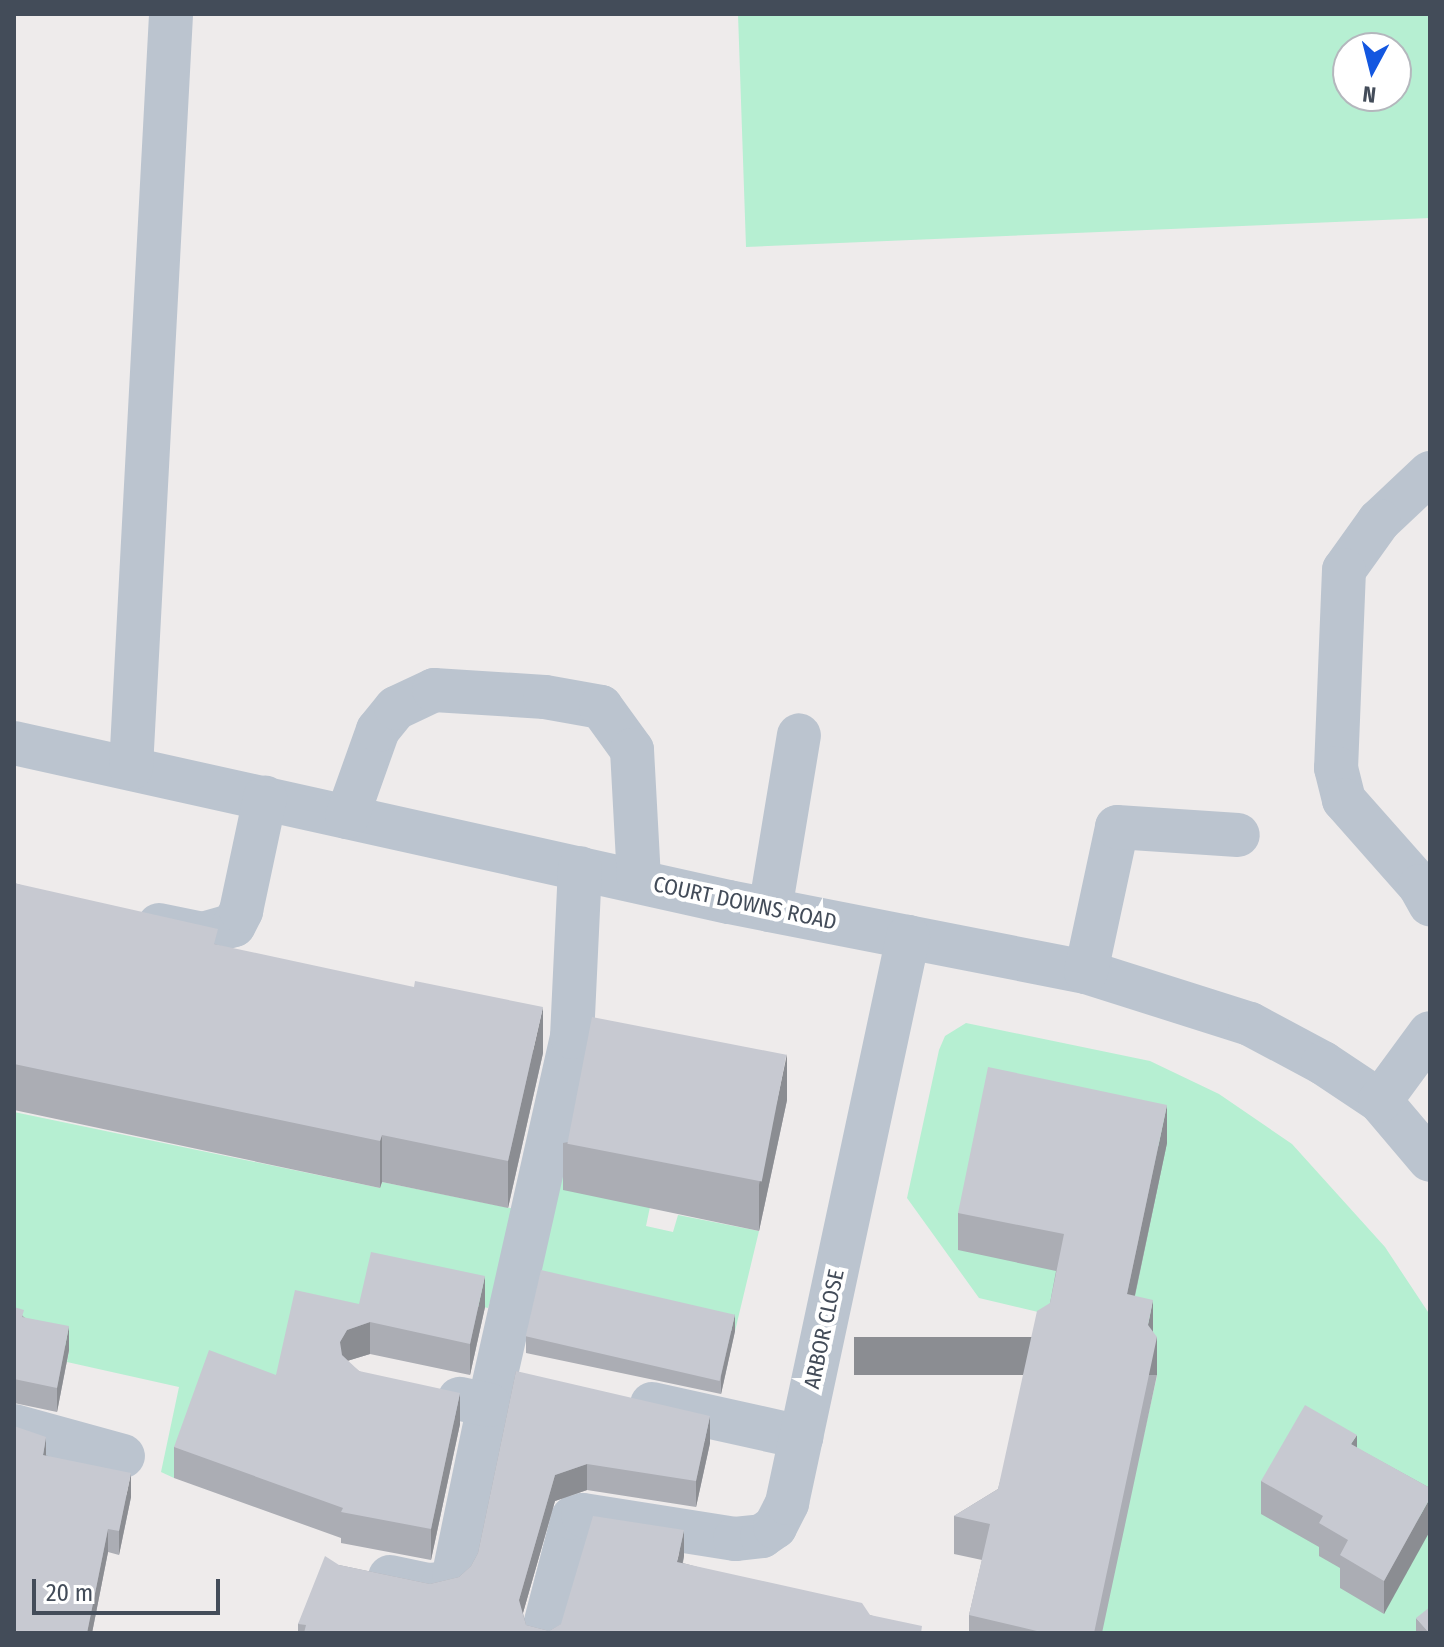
<!DOCTYPE html>
<html>
<head>
<meta charset="utf-8">
<style>
  body { margin:0 }
  #map { position:relative; width:1444px; height:1647px; overflow:hidden; background:#eeebeb; font-family:"Fira Sans Condensed",sans-serif }
  div>[style] { position:absolute }
  [style*='--x'] { left:calc(var(--x)*1px); top:calc(var(--y)*1px); width:calc(var(--w)*1px); rotate:calc(var(--a)*1deg) }
  .green>* { inset:0; background:#b6efd2 }
  .minor>* { height:44px; margin:-22px; padding:0 22px; transform-origin:22px; border-radius:22px; background:#bbc4cf }
  .wall>* { inset:0; background:#abadb4 }
  .shaded-wall>* { inset:0; background:#8b8d92; transform-origin:0 0 }
  .building>* { inset:0; background:#c7c9d1; transform-origin:0 0 }
  span { translate:-50% -50%; white-space:nowrap; text-align:center; line-height:1.15; -webkit-text-stroke:8px #fff; paint-order:stroke }
  .street-label { font-size:22px; color:#434c59 }
  .frame { position:absolute; inset:0; border:16px solid #434c59; pointer-events:none }
  .north { position:absolute; left:1332px; top:32px; width:80px; height:80px; box-sizing:border-box; background:#fff; border:2px solid #b4b7bd; border-radius:50%; rotate:187deg; font-size:22px; font-weight:700; line-height:32px; text-align:center; color:#434c59 }
  .north::after { content:''; display:block; margin:auto; width:28px; height:36px; background:#1357e0; clip-path:polygon(50% 0,100% 100%,50% 72%,0 100%) }
  .scale { position:absolute; left:32px; top:1579px; width:188px; height:36px; box-sizing:border-box; border:4px solid #434c59; border-top:0; padding-left:10px; font-size:24px; line-height:28px; white-space:nowrap; color:#434c59; -webkit-text-stroke:6px #fff; paint-order:stroke }
</style>
</head>
<body>
<div id="map">
  <div class="green">
    <div style="clip-path:polygon(evenodd,738px 14px,1430px 14px,1430px 218px,746px 247px,738px 14px,1348px 48px,1396px 48px,1396px 96px,1348px 96px,1348px 48px)"></div>
    <div style="clip-path:polygon(966px 1023px,1150px 1061px,1219px 1094px,1292px 1144px,1385px 1247px,1430px 1315px,1430px 1633px,1099px 1633px,1157px 1376px,1148px 1363px,1055px 1316px,979px 1298px,907px 1198px,939px 1050px,945px 1036px)"></div>
    <div style="clip-path:polygon(583px 1057px,650px 1207px,646px 1226px,673px 1232px,678px 1215px,759px 1231px,735px 1331px,531px 1286px)"></div>
    <div style="clip-path:polygon(14px 1112px,380px 1188px,382px 1182px,520px 1210px,488px 1308px,371px 1283px,359px 1337px,278px 1397px,209px 1382px,174px 1478px,161px 1472px,179px 1387px,67px 1362px,69px 1350px,14px 1331px)"></div>
  </div>
  <div class="minor">
    <div style="--x:1430;--y:473;--w:70;--a:136.7"></div>
    <div style="--x:1379;--y:521;--w:60;--a:125.5"></div>
    <div style="--x:1344;--y:570;--w:198;--a:92.3"></div>
    <div style="--x:1336;--y:768;--w:33;--a:76"></div>
    <div style="--x:1344;--y:800;--w:115;--a:48.5"></div>
    <div style="--x:1420;--y:886;--w:21;--a:61"></div>
    <div style="--x:14;--y:743;--w:732;--a:12.54"></div>
    <div style="--x:729;--y:902;--w:364;--a:11.1"></div>
    <div style="--x:1086;--y:972;--w:172;--a:17.6"></div>
    <div style="--x:1250;--y:1024;--w:83;--a:28.1"></div>
    <div style="--x:1323;--y:1063;--w:69;--a:33.7"></div>
    <div style="--x:1380;--y:1101;--w:77;--a:49.7"></div>
    <div style="--x:131;--y:768;--w:755;--a:-86.96"></div>
    <div style="--x:347;--y:817;--w:92;--a:-70.4"></div>
    <div style="--x:378;--y:730;--w:28;--a:-51"></div>
    <div style="--x:396;--y:708;--w:42;--a:-25.3"></div>
    <div style="--x:434;--y:690;--w:111;--a:3.6"></div>
    <div style="--x:545;--y:697;--w:57;--a:10.1"></div>
    <div style="--x:601;--y:707;--w:53;--a:54.2"></div>
    <div style="--x:632;--y:750;--w:131;--a:86.9"></div>
    <div style="--x:770;--y:910;--w:177;--a:-80.6"></div>
    <div style="--x:159;--y:925;--w:45;--a:11.6"></div>
    <div style="--x:203;--y:934;--w:32;--a:-16"></div>
    <div style="--x:234;--y:925;--w:16;--a:-63"></div>
    <div style="--x:241;--y:911;--w:116;--a:-78"></div>
    <div style="--x:1086;--y:972;--w:148;--a:-77.9"></div>
    <div style="--x:1117;--y:827;--w:121;--a:3.8"></div>
    <div style="--x:1380;--y:1101;--w:84;--a:-53.7"></div>
    <div style="--x:652;--y:1404;--w:153;--a:12.5"></div>
    <div style="--x:489;--y:1405;--w:377;--a:-77.3"></div>
    <div style="--x:572;--y:1037;--w:169;--a:-87.3"></div>
    <div style="--x:14;--y:1426;--w:113;--a:15.4"></div>
    <div style="--x:390;--y:1577;--w:40;--a:12"></div>
    <div style="--x:429;--y:1585;--w:14;--a:-4"></div>
    <div style="--x:443;--y:1584;--w:15;--a:-42"></div>
    <div style="--x:454;--y:1574;--w:173;--a:-78.3"></div>
    <div style="--x:489;--y:1405;--w:30;--a:-168"></div>
    <div style="--x:543;--y:1633;--w:119;--a:-75.4"></div>
    <div style="--x:573;--y:1518;--w:10;--a:-17"></div>
    <div style="--x:583;--y:1515;--w:154;--a:9"></div>
    <div style="--x:735;--y:1539;--w:27;--a:-6"></div>
    <div style="--x:762;--y:1536;--w:16;--a:-35"></div>
    <div style="--x:775;--y:1527;--w:27;--a:-63"></div>
    <div style="--x:787;--y:1503;--w:579;--a:-77.93"></div>
  </div>
  <div class="wall">
    <div style="clip-path:polygon(14px 883px,218px 945px,543px 1053px,508px 1208px,382px 1182px,380px 1188px,14px 1110px)"></div>
    <div style="clip-path:polygon(787px 1100px,759px 1231px,563px 1190px,563px 1143px)"></div>
    <div style="clip-path:polygon(1167px 1143px,1135px 1296px,1153px 1332px,1157px 1375px,1102px 1633px,969px 1633px,969px 1615px,982px 1560px,954px 1554px,954px 1516px,998px 1489px,1050px 1303px,1056px 1271px,958px 1250px,958px 1213px)"></div>
    <div style="clip-path:polygon(359px 1304px,485px 1307px,470px 1375px,370px 1354px,347px 1361px,359px 1371px,460px 1424px,431px 1560px,341px 1543px,341px 1538px,174px 1478px,174px 1447px,276px 1375px)"></div>
    <div style="clip-path:polygon(14px 1307px,24px 1317px,69px 1350px,57px 1412px,14px 1403px)"></div>
    <div style="clip-path:polygon(735px 1331px,721px 1394px,526px 1353px,526px 1336px)"></div>
    <div style="clip-path:polygon(516px 1371px,710px 1443px,696px 1507px,587px 1490px,555px 1501px,523px 1613px,526px 1625px,549px 1631px,684px 1556px,683px 1563px,870px 1615px,922px 1633px,298px 1633px,298px 1624px,339px 1565px,430px 1584px,459px 1577px,471px 1566px,478px 1553px)"></div>
    <div style="clip-path:polygon(1357px 1448px,1430px 1488px,1384px 1614px,1340px 1588px,1340px 1568px,1319px 1556px,1319px 1547px,1261px 1514px,1261px 1481px)"></div>
    <div style="clip-path:polygon(46px 1455px,131px 1497px,119px 1555px,108px 1552px,92px 1633px,14px 1633px)"></div>
    <div style="clip-path:polygon(1416px 1618px,1430px 1633px,1416px 1633px)"></div>
  </div>
  <div class="shaded-wall">
    <div style="clip-path:polygon(543px 1007px,543px 1053px,508px 1208px,508px 1161px)"></div>
    <div style="clip-path:polygon(787px 1054px,787px 1100px,759px 1231px,759px 1185px)"></div>
    <div style="clip-path:polygon(1167px 1105px,1167px 1143px,1127px 1332px,1127px 1294px)"></div>
    <div style="clip-path:polygon(382px 1135px,382px 1182px,380px 1188px,380px 1141px)"></div>
    <div style="clip-path:polygon(485px 1276px,485px 1307px,470px 1375px,470px 1344px)"></div>
    <div style="clip-path:polygon(1153px 1300px,1153px 1338px,1148px 1325px)"></div>
    <div style="clip-path:polygon(735px 1314px,735px 1331px,721px 1394px,721px 1376px)"></div>
    <div style="clip-path:polygon(370px 1322px,370px 1354px,347px 1361px,340px 1373px,340px 1342px,347px 1330px)"></div>
    <div style="clip-path:polygon(69px 1326px,69px 1350px,57px 1412px,57px 1388px)"></div>
    <div style="left:1157px;top:1337px;width:38px;height:303px;rotate:90deg"></div>
    <div style="clip-path:polygon(460px 1393px,460px 1424px,431px 1560px,431px 1529px)"></div>
    <div style="clip-path:polygon(710px 1416px,710px 1443px,696px 1507px,696px 1481px)"></div>
    <div style="clip-path:polygon(1357px 1435px,1357px 1468px,1351px 1444px)"></div>
    <div style="clip-path:polygon(46px 1437px,46px 1461px,43px 1455px)"></div>
    <div style="clip-path:polygon(587px 1464px,587px 1490px,555px 1501px,519px 1627px,519px 1600px,555px 1475px)"></div>
    <div style="clip-path:polygon(131px 1473px,131px 1497px,119px 1555px,119px 1531px)"></div>
    <div style="clip-path:polygon(1430px 1498px,1430px 1531px,1384px 1614px,1384px 1581px)"></div>
    <div style="clip-path:polygon(108px 1529px,108px 1552px,92px 1633px,87px 1633px)"></div>
    <div style="clip-path:polygon(684px 1530px,684px 1556px,677px 1588px,677px 1562px)"></div>
  </div>
  <div class="building">
    <div style="clip-path:polygon(14px 883px,218px 929px,214px 944px,414px 987px,415px 981px,543px 1007px,508px 1161px,382px 1135px,380px 1141px,14px 1064px)"></div>
    <div style="left:592px;top:1017px;width:198px;height:129px;rotate:11deg"></div>
    <div style="clip-path:polygon(988px 1067px,1167px 1105px,1127px 1294px,1153px 1300px,1148px 1325px,1157px 1337px,1094px 1633px,1041px 1633px,1041px 1632px,969px 1615px,990px 1524px,954px 1516px,998px 1489px,1037px 1311px,1050px 1303px,1064px 1234px,958px 1213px)"></div>
    <div style="clip-path:polygon(371px 1252px,485px 1276px,470px 1344px,370px 1322px,347px 1330px,340px 1342px,342px 1355px,359px 1371px,460px 1393px,431px 1529px,341px 1512px,343px 1508px,174px 1447px,209px 1350px,276px 1375px,295px 1290px,359px 1304px)"></div>
    <div style="left:541px;top:1270px;width:199px;height:68px;rotate:13deg"></div>
    <div style="clip-path:polygon(14px 1307px,24px 1310px,22px 1317px,69px 1326px,57px 1388px,14px 1379px)"></div>
    <div style="clip-path:polygon(516px 1371px,710px 1416px,696px 1481px,587px 1464px,555px 1475px,519px 1600px,526px 1625px,549px 1631px,561px 1624px,593px 1516px,684px 1530px,677px 1562px,862px 1603px,870px 1615px,922px 1626px,921px 1633px,304px 1633px,306px 1625px,298px 1624px,325px 1556px,339px 1565px,430px 1584px,459px 1577px,471px 1566px,478px 1553px)"></div>
    <div style="clip-path:polygon(1305px 1405px,1357px 1435px,1351px 1444px,1430px 1488px,1430px 1498px,1384px 1581px,1340px 1555px,1348px 1540px,1319px 1523px,1323px 1516px,1261px 1481px)"></div>
    <div style="clip-path:polygon(14px 1426px,46px 1437px,43px 1455px,131px 1473px,119px 1531px,108px 1529px,87px 1633px,14px 1633px)"></div>
    <div style="clip-path:polygon(1430px 1607px,1430px 1633px,1429px 1633px,1416px 1618px)"></div>
  </div>
  <div class="street-label">
    <span style="left:745px;top:903px;rotate:12deg">COURT DOWNS ROAD</span>
    <span style="left:824px;top:1329px;rotate:-78deg">ARBOR CLOSE</span>
  </div>
  <div class="frame"></div>
  <div class="north">N</div>
  <div class="scale">20 m</div>
</div>
</body>
</html>
